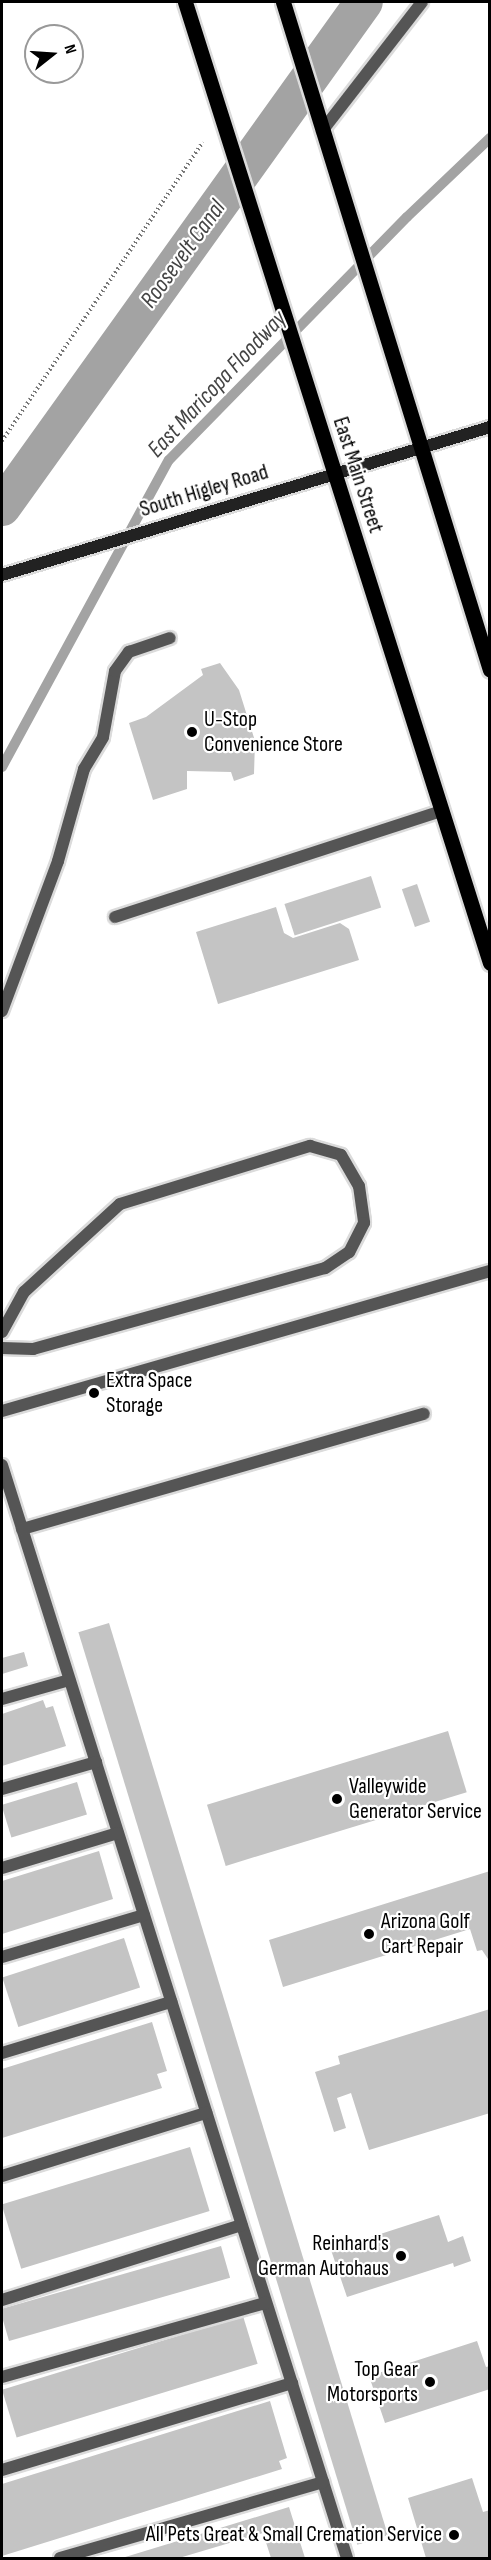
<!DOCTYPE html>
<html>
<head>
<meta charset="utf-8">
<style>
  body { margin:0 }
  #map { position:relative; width:491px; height:2560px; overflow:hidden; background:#fff; font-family:"Sofia Sans Condensed",sans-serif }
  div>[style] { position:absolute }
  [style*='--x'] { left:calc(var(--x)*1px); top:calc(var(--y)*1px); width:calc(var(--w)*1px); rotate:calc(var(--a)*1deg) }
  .stream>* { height:10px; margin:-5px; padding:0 5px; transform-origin:5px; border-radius:5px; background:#a3a3a3 }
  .canal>* { height:38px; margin:-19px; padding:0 19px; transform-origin:19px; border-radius:19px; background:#a3a3a3 }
  .building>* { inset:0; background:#c4c4c4; transform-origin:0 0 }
  .path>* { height:4px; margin-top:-2px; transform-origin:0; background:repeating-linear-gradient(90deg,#777 0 1.5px,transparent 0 4.5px) }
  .roads { filter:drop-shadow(2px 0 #dbdbdb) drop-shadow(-2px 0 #dbdbdb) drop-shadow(0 2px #dbdbdb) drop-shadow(0 -2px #dbdbdb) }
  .lane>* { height:12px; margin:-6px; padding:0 6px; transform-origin:6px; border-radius:6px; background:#555 }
  .secondary>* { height:12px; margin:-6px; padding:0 6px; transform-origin:6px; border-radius:6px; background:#222 }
  .primary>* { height:15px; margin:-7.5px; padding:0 7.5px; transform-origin:7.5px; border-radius:7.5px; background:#000 }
  .dots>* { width:16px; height:16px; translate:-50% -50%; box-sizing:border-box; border:3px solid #fff; border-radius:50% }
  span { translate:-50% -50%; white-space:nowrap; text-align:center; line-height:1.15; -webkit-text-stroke:4.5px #fff; paint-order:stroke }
  .street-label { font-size:22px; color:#000 }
  .poi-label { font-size:22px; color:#000 }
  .left { translate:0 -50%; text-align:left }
  .right { translate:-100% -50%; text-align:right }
  .water-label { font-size:24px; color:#444; font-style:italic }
  .frame { position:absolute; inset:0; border:3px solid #000; pointer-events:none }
  .north { position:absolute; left:24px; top:24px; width:60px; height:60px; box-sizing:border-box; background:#fff; border:2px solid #999; border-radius:50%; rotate:73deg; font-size:16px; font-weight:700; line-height:24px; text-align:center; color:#000 }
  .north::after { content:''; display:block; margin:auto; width:21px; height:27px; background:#000; clip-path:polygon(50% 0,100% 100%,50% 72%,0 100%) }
</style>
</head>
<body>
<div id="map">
  <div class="stream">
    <div style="--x:2;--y:767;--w:349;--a:-61.5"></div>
    <div style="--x:169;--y:460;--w:340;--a:-45.6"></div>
    <div style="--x:407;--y:217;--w:115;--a:-43.6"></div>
  </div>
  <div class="canal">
    <div style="--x:2;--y:507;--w:621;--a:-54.37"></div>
  </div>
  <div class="building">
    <div style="clip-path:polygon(220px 663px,239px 690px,255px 741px,254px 774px,234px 781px,231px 772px,187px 771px,187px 789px,153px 800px,129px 723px,146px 717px,203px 675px,201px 669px)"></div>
    <div style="left:371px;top:876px;width:33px;height:91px;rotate:72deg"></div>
    <div style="left:417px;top:884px;width:40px;height:16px;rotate:71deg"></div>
    <div style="clip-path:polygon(276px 907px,284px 933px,293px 938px,340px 923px,349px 929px,359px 960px,218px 1004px,196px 932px)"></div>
    <div style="left:109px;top:1623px;width:954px;height:32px;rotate:73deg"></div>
    <div style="clip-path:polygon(24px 1652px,28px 1666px,2px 1674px,2px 1658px)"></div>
    <div style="clip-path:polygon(43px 1700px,46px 1708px,53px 1706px,66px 1746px,2px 1766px,2px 1714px)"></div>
    <div style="left:448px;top:1731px;width:64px;height:252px;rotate:73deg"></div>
    <div style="left:77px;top:1782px;width:34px;height:79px;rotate:73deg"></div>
    <div style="clip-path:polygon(99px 1851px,113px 1899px,2px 1934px,2px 1881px)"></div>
    <div style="clip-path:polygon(490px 1871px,490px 1962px,482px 1950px,477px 1951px,470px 1929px,283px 1987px,269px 1940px)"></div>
    <div style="left:124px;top:1938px;width:52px;height:128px;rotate:72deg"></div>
    <div style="clip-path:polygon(490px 2009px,490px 2113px,369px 2150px,351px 2093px,337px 2098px,346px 2128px,334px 2132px,315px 2072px,340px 2064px,338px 2056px)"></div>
    <div style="clip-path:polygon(152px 2022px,167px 2071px,157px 2074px,162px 2088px,2px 2138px,2px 2069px)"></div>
    <div style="left:190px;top:2147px;width:67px;height:197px;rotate:73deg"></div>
    <div style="clip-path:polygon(439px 2215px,448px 2242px,463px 2236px,471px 2261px,454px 2267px,453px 2263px,347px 2297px,331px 2250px)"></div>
    <div style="left:221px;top:2246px;width:33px;height:230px;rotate:74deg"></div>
    <div style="left:243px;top:2316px;width:50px;height:252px;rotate:73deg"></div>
    <div style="clip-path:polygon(477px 2341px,486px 2367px,490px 2366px,490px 2389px,385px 2423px,369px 2376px)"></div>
    <div style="clip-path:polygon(270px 2401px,287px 2458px,279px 2461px,282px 2469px,2px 2556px,2px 2484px)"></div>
    <div style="clip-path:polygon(472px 2478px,483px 2512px,490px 2510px,490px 2558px,426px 2558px,408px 2498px)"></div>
    <div style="clip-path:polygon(289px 2507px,305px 2558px,271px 2558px,263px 2533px,179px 2558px,122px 2558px)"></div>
  </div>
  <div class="path">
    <div style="--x:2;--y:441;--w:360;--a:-56.1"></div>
  </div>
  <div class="roads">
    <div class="lane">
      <div style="--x:322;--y:131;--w:163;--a:-52.2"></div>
      <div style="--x:115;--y:917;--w:344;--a:-18"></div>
      <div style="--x:2;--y:1011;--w:160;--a:-69.5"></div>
      <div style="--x:58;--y:861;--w:96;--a:-74.2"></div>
      <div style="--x:84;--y:769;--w:37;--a:-59"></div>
      <div style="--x:103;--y:737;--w:67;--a:-79.7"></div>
      <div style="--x:115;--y:671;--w:24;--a:-54"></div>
      <div style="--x:129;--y:652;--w:43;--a:-18.9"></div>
      <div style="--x:2;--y:1332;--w:46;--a:-61.2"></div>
      <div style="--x:24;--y:1292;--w:130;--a:-42.5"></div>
      <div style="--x:120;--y:1204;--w:199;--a:-17"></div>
      <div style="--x:310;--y:1146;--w:32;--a:16"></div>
      <div style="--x:341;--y:1155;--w:36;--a:60"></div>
      <div style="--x:359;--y:1186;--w:37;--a:82"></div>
      <div style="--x:364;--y:1223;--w:33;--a:117"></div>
      <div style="--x:349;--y:1252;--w:29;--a:146"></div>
      <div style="--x:325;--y:1268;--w:303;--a:164.5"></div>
      <div style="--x:33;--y:1349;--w:31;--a:-178"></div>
      <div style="--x:2;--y:1411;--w:508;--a:-16.01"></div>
      <div style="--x:2;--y:1465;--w:1146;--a:72.48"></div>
      <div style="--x:22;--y:1529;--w:418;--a:-16"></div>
      <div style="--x:2;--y:1699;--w:70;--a:-15.8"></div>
      <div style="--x:2;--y:1789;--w:98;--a:-16"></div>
      <div style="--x:2;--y:1868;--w:121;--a:-16.8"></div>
      <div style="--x:2;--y:1957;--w:148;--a:-16.5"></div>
      <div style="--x:2;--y:2053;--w:177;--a:-16.8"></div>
      <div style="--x:2;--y:2176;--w:214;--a:-17.2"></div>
      <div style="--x:2;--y:2300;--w:251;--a:-17.4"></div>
      <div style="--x:2;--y:2377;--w:274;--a:-15.7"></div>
      <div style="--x:2;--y:2470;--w:303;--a:-16.7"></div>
      <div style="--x:60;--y:2558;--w:274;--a:-16.1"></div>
    </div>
    <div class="secondary">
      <div style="--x:2;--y:575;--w:510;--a:-16.87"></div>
    </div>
    <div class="primary">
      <div style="--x:185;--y:2;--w:1008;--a:72.39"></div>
      <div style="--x:283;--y:2;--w:699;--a:72.78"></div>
    </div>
  </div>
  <div class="dots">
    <div style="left:192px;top:732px;background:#000"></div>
    <div style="left:94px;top:1393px;background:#000"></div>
    <div style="left:337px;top:1799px;background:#000"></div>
    <div style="left:369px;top:1934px;background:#000"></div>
    <div style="left:401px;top:2256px;background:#000"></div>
    <div style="left:430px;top:2382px;background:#000"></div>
    <div style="left:454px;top:2535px;background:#000"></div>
  </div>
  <div class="street-label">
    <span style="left:358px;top:475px;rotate:72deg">East Main Street</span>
    <span style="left:204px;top:491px;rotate:-17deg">South Higley Road</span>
  </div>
  <div class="poi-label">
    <span class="left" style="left:204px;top:732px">U-Stop<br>Convenience Store</span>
    <span class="left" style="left:106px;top:1393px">Extra Space<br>Storage</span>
    <span class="left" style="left:349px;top:1799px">Valleywide<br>Generator Service</span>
    <span class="left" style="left:381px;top:1934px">Arizona Golf<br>Cart Repair</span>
    <span class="right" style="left:389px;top:2256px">Reinhard's<br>German Autohaus</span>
    <span class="right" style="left:418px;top:2382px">Top Gear<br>Motorsports</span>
    <span class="right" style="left:442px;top:2535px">All Pets Great &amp; Small Cremation Service</span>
  </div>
  <div class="water-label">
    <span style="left:183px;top:254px;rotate:-54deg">Roosevelt Canal</span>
    <span style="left:217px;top:384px;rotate:-47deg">East Maricopa Floodway</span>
  </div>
  <div class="frame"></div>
  <div class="north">N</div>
</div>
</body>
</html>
